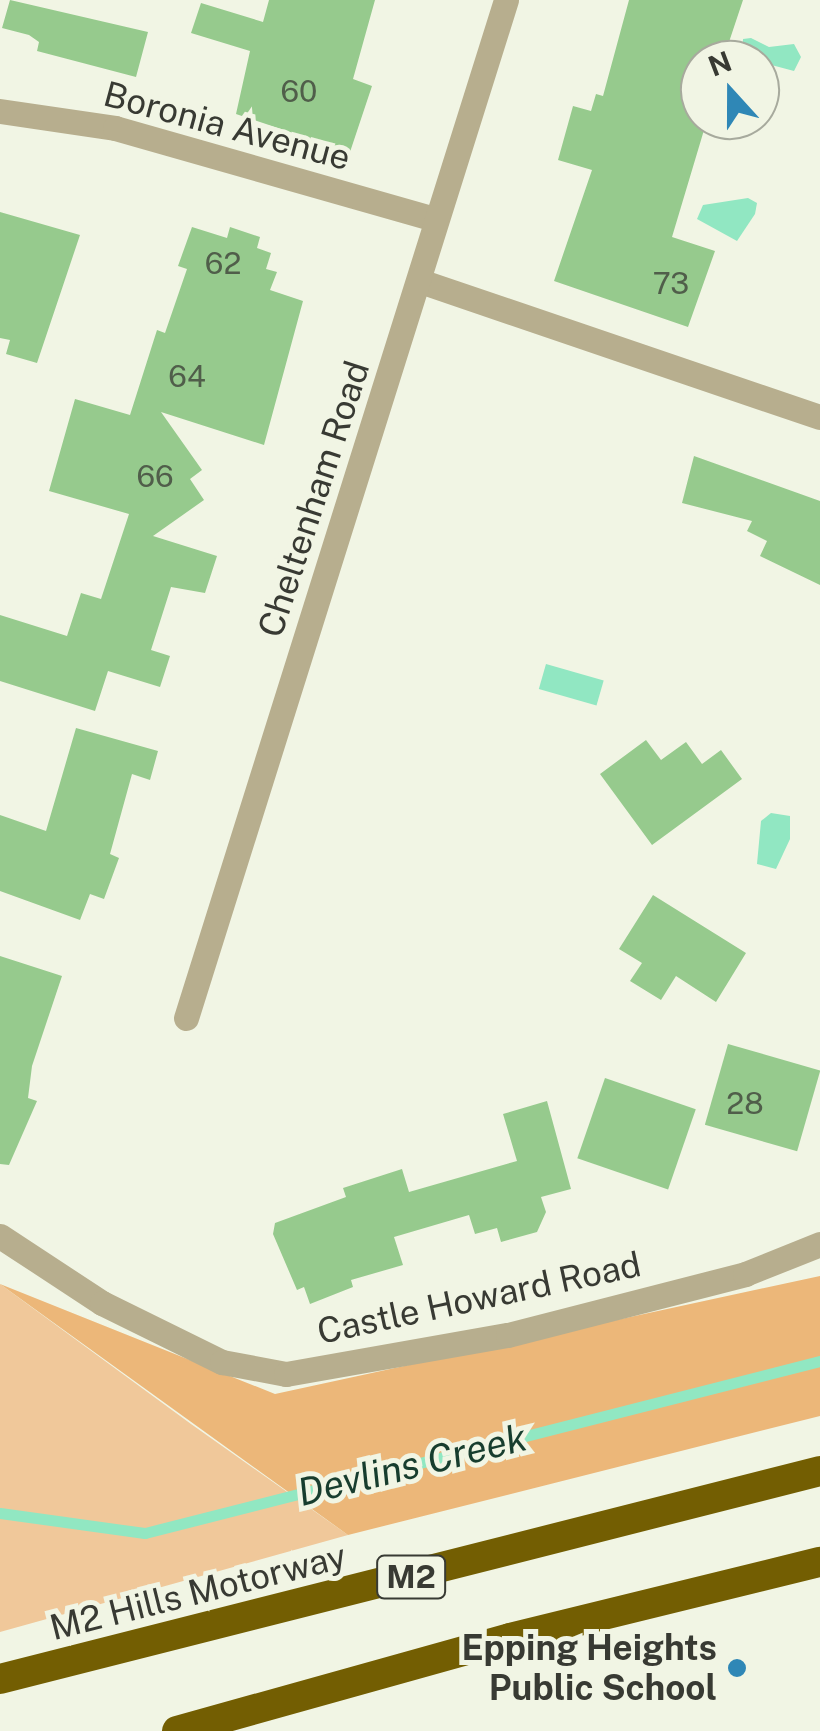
<!DOCTYPE html>
<html>
<head>
<meta charset="utf-8">
<style>
  body { margin:0 }
  #map { position:relative; width:820px; height:1731px; overflow:hidden; background:#f1f5e4; font-family:"Public Sans",sans-serif }
  div>[style] { position:absolute }
  [style*='--x'] { left:calc(var(--x)*1px); top:calc(var(--y)*1px); width:calc(var(--w)*1px); rotate:calc(var(--a)*1deg) }
  .green>* { inset:0; background:#f0c89a }
  .forest>* { inset:0; background:#ecb779 }
  .water>* { inset:0; background:#91e7c2; transform-origin:0 0 }
  .stream>* { height:11px; margin:-5.5px; padding:0 5.5px; transform-origin:5.5px; border-radius:5.5px; background:#91e7c2 }
  .building>* { inset:0; background:#96ca8d; transform-origin:0 0 }
  .street>* { height:25px; margin:-12.5px; padding:0 12.5px; transform-origin:12.5px; border-radius:12.5px; background:#b7ae8e }
  .highway>* { height:30px; margin:-15px; padding:0 15px; transform-origin:15px; border-radius:15px; background:#735e02 }
  .dots>* { width:28px; height:28px; translate:-50% -50%; box-sizing:border-box; border:5px solid #f1f5e4; border-radius:50% }
  span { translate:-50% -50%; white-space:nowrap; text-align:center; line-height:1.15; -webkit-text-stroke:10px #f1f5e4; paint-order:stroke }
  .number-label { font-size:30px; color:#505e4a }
  .number-label span { -webkit-text-stroke-width:0 }
  .shield-label span { padding:2px 8px; background:#f1f5e4; border:2px solid; border-radius:8px; -webkit-text-stroke-width:0 }
  .shield-label { font-size:32px; color:#383a33; font-weight:700 }
  .street-label { font-size:35px; color:#383a33 }
  .poi-label { font-size:35px; color:#383a33; font-weight:700 }
  .right { translate:-100% -50%; text-align:right }
  .water-label { font-size:38px; color:#173d2e; font-style:italic }
  .north { position:absolute; left:680px; top:40px; width:100px; height:100px; box-sizing:border-box; background:#f1f5e4; border:2px solid #a7aa9d; border-radius:50%; rotate:339deg; font-size:28px; font-weight:700; line-height:40px; text-align:center; color:#383a33 }
  .north::after { content:''; display:block; margin:auto; width:35px; height:45px; background:#2f87b6; clip-path:polygon(50% 0,100% 100%,50% 72%,0 100%) }
</style>
</head>
<body>
<div id="map">
  <div class="green">
    <div style="clip-path:polygon(0 1284px,191px 1424px,348px 1535px,0 1632px)"></div>
  </div>
  <div class="forest">
    <div style="clip-path:polygon(820px 1276px,820px 1416px,348px 1535px,0 1284px,275px 1394px)"></div>
  </div>
  <div class="water">
    <div style="clip-path:polygon(751px 38px,769px 47px,794px 44px,801px 57px,794px 71px,742px 57px,743px 39px)"></div>
    <div style="clip-path:polygon(748px 198px,757px 203px,755px 214px,737px 241px,697px 219px,703px 205px)"></div>
    <div style="left:546px;top:664px;width:60px;height:26px;rotate:16deg"></div>
    <div style="clip-path:polygon(771px 813px,790px 816px,790px 839px,776px 869px,757px 864px,761px 821px)"></div>
  </div>
  <div class="stream">
    <div style="--x:0;--y:1513;--w:146;--a:7.9"></div>
    <div style="--x:145;--y:1533;--w:697;--a:-14.3"></div>
  </div>
  <div class="building">
    <div style="clip-path:polygon(10px 0,148px 32px,136px 77px,37px 51px,39px 42px,29px 35px,2px 28px)"></div>
    <div style="clip-path:polygon(269px 0,375px 0,353px 79px,372px 86px,350px 152px,236px 114px,250px 51px,191px 33px,201px 3px,263px 22px)"></div>
    <div style="clip-path:polygon(629px 0,743px 0,723px 60px,700px 60px,700px 120px,707px 120px,672px 237px,715px 251px,688px 327px,554px 281px,592px 170px,558px 160px,573px 106px,591px 111px,596px 94px,603px 96px)"></div>
    <div style="clip-path:polygon(0 212px,80px 235px,37px 363px,6px 354px,10px 340px,0 338px)"></div>
    <div style="clip-path:polygon(192px 227px,227px 238px,230px 227px,260px 237px,257px 248px,271px 253px,266px 269px,277px 272px,270px 290px,303px 301px,264px 445px,161px 412px,202px 470px,190px 479px,204px 500px,153px 536px,217px 556px,205px 593px,171px 587px,151px 650px,170px 656px,160px 687px,108px 671px,95px 711px,0 681px,0 615px,67px 636px,81px 593px,101px 599px,129px 514px,49px 491px,75px 399px,130px 415px,157px 330px,165px 333px,187px 269px,178px 266px)"></div>
    <div style="clip-path:polygon(694px 456px,820px 501px,820px 585px,760px 556px,767px 541px,747px 531px,752px 521px,682px 503px)"></div>
    <div style="clip-path:polygon(76px 728px,158px 751px,150px 780px,132px 774px,110px 854px,119px 858px,104px 899px,90px 894px,80px 920px,0 891px,0 815px,46px 831px)"></div>
    <div style="clip-path:polygon(646px 740px,661px 760px,686px 742px,702px 764px,721px 750px,742px 779px,652px 845px,600px 774px)"></div>
    <div style="clip-path:polygon(653px 895px,746px 953px,716px 1002px,676px 976px,661px 1000px,630px 981px,642px 963px,619px 949px)"></div>
    <div style="clip-path:polygon(0 956px,62px 976px,32px 1066px,28px 1098px,37px 1101px,9px 1165px,0 1164px)"></div>
    <div style="left:728px;top:1044px;width:96px;height:84px;rotate:16deg"></div>
    <div style="left:605px;top:1078px;width:96px;height:85px;rotate:19deg"></div>
    <div style="clip-path:polygon(547px 1101px,571px 1189px,541px 1197px,546px 1212px,537px 1232px,501px 1242px,497px 1228px,475px 1234px,469px 1215px,394px 1237px,403px 1265px,351px 1280px,353px 1287px,310px 1304px,304px 1287px,297px 1290px,273px 1234px,275px 1223px,346px 1197px,343px 1188px,402px 1169px,409px 1192px,517px 1161px,503px 1114px)"></div>
  </div>
  <div class="street">
    <div style="--x:0;--y:111;--w:116;--a:8.4"></div>
    <div style="--x:115;--y:128;--w:333;--a:15.9"></div>
    <div style="--x:420;--y:281;--w:422;--a:18.8"></div>
    <div style="--x:186;--y:1018;--w:1067;--a:-72.55"></div>
    <div style="--x:0;--y:1236;--w:122;--a:33.3"></div>
    <div style="--x:102;--y:1303;--w:134;--a:26.2"></div>
    <div style="--x:222;--y:1362;--w:65;--a:10.6"></div>
    <div style="--x:286;--y:1374;--w:225;--a:-10"></div>
    <div style="--x:508;--y:1335;--w:245;--a:-14.4"></div>
    <div style="--x:745;--y:1274;--w:81;--a:-21.8"></div>
  </div>
  <div class="highway">
    <div style="--x:0;--y:1679;--w:846;--a:-14.23"></div>
    <div style="--x:177;--y:1731;--w:346;--a:-15.6"></div>
    <div style="--x:510;--y:1638;--w:319;--a:-13.8"></div>
  </div>
  <div class="dots">
    <div style="left:737px;top:1668px;background:#2f87b6"></div>
  </div>
  <div class="number-label">
    <span style="left:299px;top:91px">60</span>
    <span style="left:223px;top:263px">62</span>
    <span style="left:671px;top:283px">73</span>
    <span style="left:187px;top:376px">64</span>
    <span style="left:155px;top:476px">66</span>
    <span style="left:745px;top:1103px">28</span>
  </div>
  <div class="shield-label">
    <span style="left:411px;top:1577px">M2</span>
  </div>
  <div class="street-label">
    <span style="left:227px;top:126px;rotate:15deg">Boronia Avenue</span>
    <span style="left:314px;top:499px;rotate:-72deg">Cheltenham Road</span>
    <span style="left:479px;top:1298px;rotate:-12deg">Castle Howard Road</span>
    <span style="left:198px;top:1592px;rotate:-14deg">M2 Hills Motorway</span>
  </div>
  <div class="poi-label">
    <span class="right" style="left:717px;top:1668px">Epping Heights<br>Public School</span>
  </div>
  <div class="water-label">
    <span style="left:412px;top:1465px;rotate:-14deg">Devlins Creek</span>
  </div>
  <div class="north">N</div>
</div>
</body>
</html>
